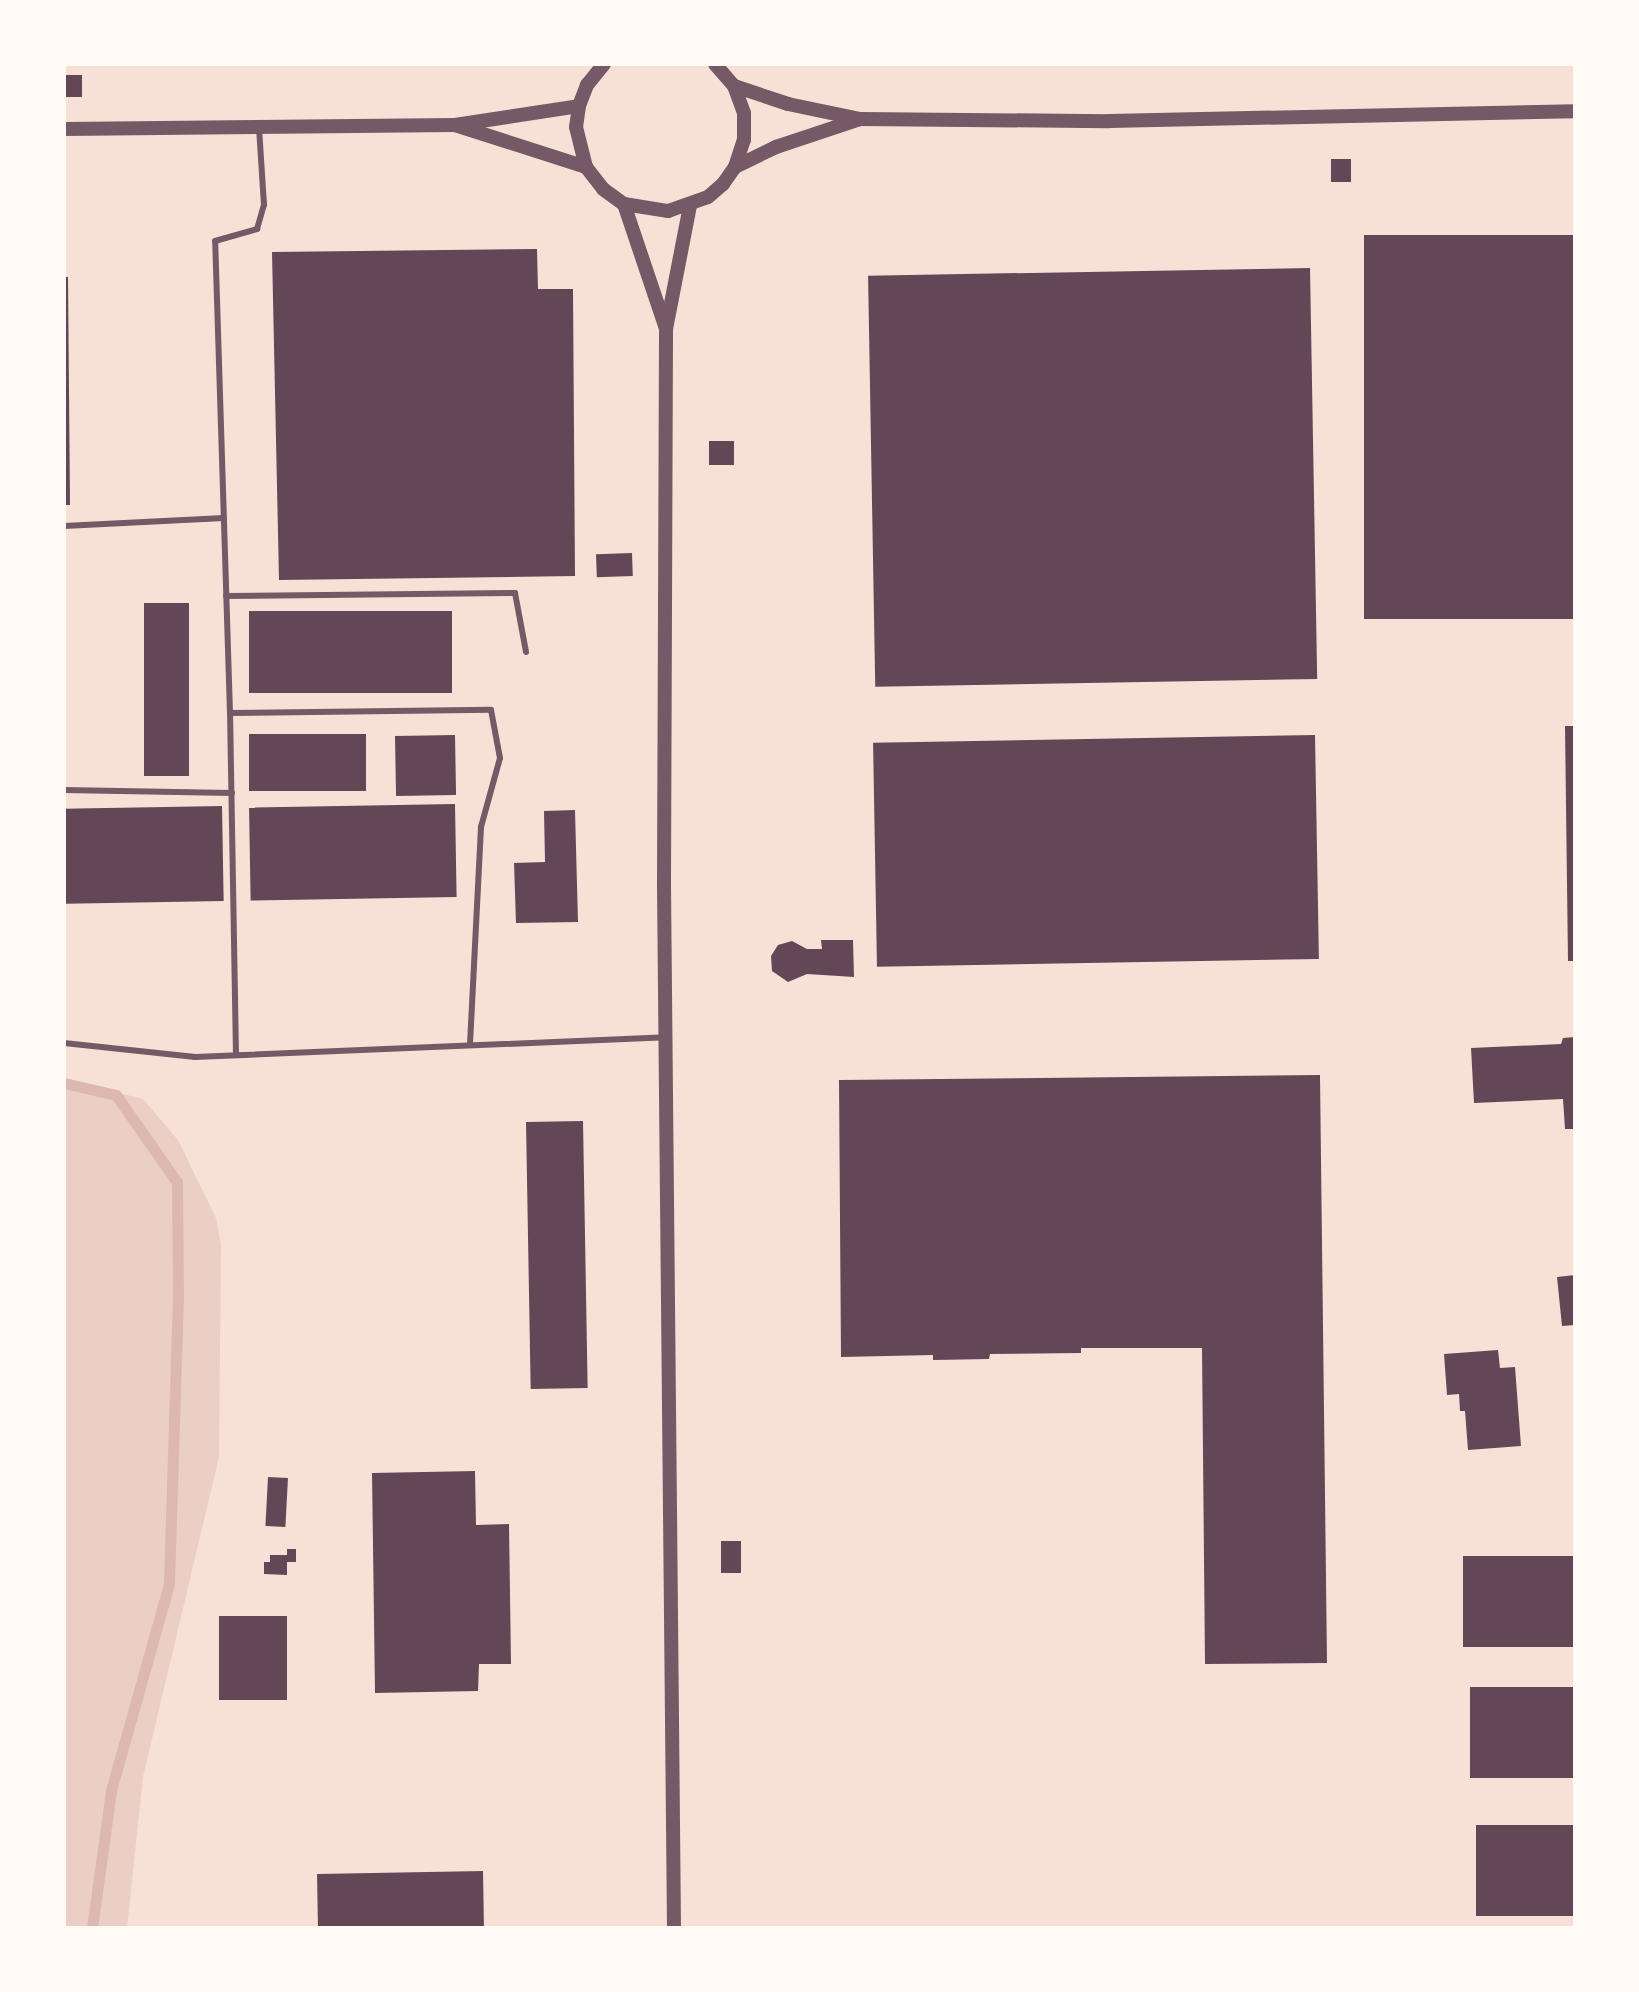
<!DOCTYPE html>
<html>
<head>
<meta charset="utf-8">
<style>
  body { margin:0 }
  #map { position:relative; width:1639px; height:1992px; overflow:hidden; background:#f7e1d7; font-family:"Exo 2",sans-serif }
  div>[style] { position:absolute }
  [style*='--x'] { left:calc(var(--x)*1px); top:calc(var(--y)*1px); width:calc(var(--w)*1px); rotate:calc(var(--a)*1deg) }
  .green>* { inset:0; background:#ebcfc5 }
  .stream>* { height:11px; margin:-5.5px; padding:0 5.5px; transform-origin:5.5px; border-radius:5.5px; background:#dcb8b0 }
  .building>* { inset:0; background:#644757; transform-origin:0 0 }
  .service>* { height:6px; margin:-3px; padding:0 3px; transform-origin:3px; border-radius:3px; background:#755966 }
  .tertiary>* { height:14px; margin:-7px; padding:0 7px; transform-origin:7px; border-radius:7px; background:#755966 }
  span { translate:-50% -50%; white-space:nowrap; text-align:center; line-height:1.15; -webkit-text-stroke:6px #fffaf5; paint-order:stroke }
  .frame { position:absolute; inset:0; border:66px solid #fffaf5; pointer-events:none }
</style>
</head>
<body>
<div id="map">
  <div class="green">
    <div style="clip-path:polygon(64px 1079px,143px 1099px,178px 1140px,216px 1218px,221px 1245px,219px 1457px,143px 1777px,127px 1928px,64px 1928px)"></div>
  </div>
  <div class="stream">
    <div style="--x:64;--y:1083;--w:53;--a:13"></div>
    <div style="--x:116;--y:1095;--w:106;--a:55"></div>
    <div style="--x:177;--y:1182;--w:114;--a:89.5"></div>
    <div style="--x:178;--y:1296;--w:288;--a:91.8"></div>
    <div style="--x:169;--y:1584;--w:215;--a:105.7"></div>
    <div style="--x:111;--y:1791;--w:138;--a:97.9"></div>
  </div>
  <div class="building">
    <div style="left:64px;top:75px;width:18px;height:22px"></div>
    <div style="left:1351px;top:159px;width:23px;height:20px;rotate:90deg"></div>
    <div style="left:1575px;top:235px;width:384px;height:211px;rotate:90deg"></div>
    <div style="clip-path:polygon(537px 249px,538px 289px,573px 289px,575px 576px,279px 580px,272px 252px)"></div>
    <div style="left:1310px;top:268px;width:411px;height:442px;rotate:89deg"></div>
    <div style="clip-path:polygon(64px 277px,68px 277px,70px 505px,64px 505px)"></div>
    <div style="left:734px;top:441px;width:24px;height:25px;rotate:90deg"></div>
    <div style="left:632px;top:553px;width:23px;height:36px;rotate:88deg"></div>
    <div style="left:144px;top:603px;width:45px;height:173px"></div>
    <div style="left:452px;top:611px;width:82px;height:203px;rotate:90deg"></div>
    <div style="clip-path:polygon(1565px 726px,1575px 726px,1575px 961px,1568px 961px)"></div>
    <div style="left:366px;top:734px;width:57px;height:117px;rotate:90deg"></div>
    <div style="left:455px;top:735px;width:60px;height:60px;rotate:89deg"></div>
    <div style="left:1315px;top:735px;width:224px;height:442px;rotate:89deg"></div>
    <div style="left:455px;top:804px;width:93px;height:206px;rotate:89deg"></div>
    <div style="left:222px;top:806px;width:95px;height:158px;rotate:89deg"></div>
    <div style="clip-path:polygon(575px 810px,578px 922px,516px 923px,514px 863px,545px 862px,544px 811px)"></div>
    <div style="clip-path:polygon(821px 940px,853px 940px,854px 977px,807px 974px,788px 982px,772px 971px,771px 956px,778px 945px,792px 941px,807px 949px,822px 949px)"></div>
    <div style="clip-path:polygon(1575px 1037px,1575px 1129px,1565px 1129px,1563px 1099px,1474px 1103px,1471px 1048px,1561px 1044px,1563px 1038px)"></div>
    <div style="clip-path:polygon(1320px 1075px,1327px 1663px,1205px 1664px,1202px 1348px,1081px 1348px,1081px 1353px,990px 1354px,989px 1359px,933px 1360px,933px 1355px,841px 1357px,839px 1080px)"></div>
    <div style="left:583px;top:1121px;width:267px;height:57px;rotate:89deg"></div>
    <div style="clip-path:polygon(1575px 1275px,1575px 1325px,1562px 1326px,1557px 1277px)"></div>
    <div style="clip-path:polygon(1498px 1350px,1500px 1368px,1515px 1367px,1521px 1446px,1468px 1450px,1465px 1411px,1460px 1411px,1459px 1394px,1447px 1395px,1444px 1354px)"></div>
    <div style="clip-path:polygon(475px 1471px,476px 1525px,509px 1524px,511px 1664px,479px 1664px,478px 1691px,375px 1693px,372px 1473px)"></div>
    <div style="left:268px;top:1477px;width:20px;height:49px;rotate:3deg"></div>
    <div style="left:721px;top:1541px;width:20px;height:32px"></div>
    <div style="clip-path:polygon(287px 1549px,296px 1549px,296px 1562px,287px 1562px,287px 1575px,264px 1574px,264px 1562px,270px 1562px,270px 1555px,287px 1555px)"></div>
    <div style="left:1575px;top:1556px;width:91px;height:112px;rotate:90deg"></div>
    <div style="left:219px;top:1616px;width:68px;height:84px"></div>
    <div style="left:1575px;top:1687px;width:91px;height:105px;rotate:90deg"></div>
    <div style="left:1575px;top:1825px;width:91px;height:99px;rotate:90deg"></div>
    <div style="left:483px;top:1871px;width:57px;height:166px;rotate:89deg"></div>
  </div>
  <div class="service">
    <div style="--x:64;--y:526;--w:160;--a:-2.9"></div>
    <div style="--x:226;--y:596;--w:289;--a:-0.6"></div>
    <div style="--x:515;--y:593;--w:60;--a:79.4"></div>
    <div style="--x:230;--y:713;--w:261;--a:-0.7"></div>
    <div style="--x:491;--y:710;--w:49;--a:79.4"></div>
    <div style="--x:500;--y:758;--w:72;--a:105.4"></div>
    <div style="--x:481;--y:827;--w:218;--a:92.9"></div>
    <div style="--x:64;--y:790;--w:168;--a:1"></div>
    <div style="--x:64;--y:1043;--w:132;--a:6.1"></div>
    <div style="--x:195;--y:1057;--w:471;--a:-2.4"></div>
    <div style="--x:236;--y:1055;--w:342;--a:-91"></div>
    <div style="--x:230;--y:713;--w:472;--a:-91.8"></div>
    <div style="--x:215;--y:241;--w:44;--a:-15.9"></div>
    <div style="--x:257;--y:229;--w:25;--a:-74"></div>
    <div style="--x:264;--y:205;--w:78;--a:-93.7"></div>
  </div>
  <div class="tertiary">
    <div style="--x:604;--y:64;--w:27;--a:129"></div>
    <div style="--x:587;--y:85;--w:22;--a:111"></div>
    <div style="--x:579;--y:106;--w:21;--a:98"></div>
    <div style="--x:576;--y:127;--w:41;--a:76"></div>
    <div style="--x:586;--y:167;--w:28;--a:52"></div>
    <div style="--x:603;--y:189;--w:26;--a:36"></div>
    <div style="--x:624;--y:204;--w:45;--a:9"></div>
    <div style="--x:668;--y:211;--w:42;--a:-19.3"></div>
    <div style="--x:708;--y:197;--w:20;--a:-41"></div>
    <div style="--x:723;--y:184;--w:21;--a:-55"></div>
    <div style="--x:735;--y:167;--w:28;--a:-72"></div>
    <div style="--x:744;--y:140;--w:27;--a:-90"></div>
    <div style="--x:744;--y:113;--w:29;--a:-110"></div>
    <div style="--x:734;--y:86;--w:29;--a:-131"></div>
    <div style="--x:734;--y:86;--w:57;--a:18.4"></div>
    <div style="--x:788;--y:104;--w:74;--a:11.8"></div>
    <div style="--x:860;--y:119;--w:249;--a:0.5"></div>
    <div style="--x:1109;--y:121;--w:466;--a:-1.2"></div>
    <div style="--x:455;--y:125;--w:138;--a:17.8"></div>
    <div style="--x:64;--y:129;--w:391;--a:-0.6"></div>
    <div style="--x:455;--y:125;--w:125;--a:-8.7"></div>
    <div style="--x:735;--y:167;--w:46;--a:-26"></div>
    <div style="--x:776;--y:147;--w:89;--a:-18.4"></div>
    <div style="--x:624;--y:204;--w:132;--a:71.4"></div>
    <div style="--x:674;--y:1928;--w:1047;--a:-90.55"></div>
    <div style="--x:664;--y:881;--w:552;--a:-89.79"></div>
    <div style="--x:666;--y:329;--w:125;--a:-79"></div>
  </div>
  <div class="frame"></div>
</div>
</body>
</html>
